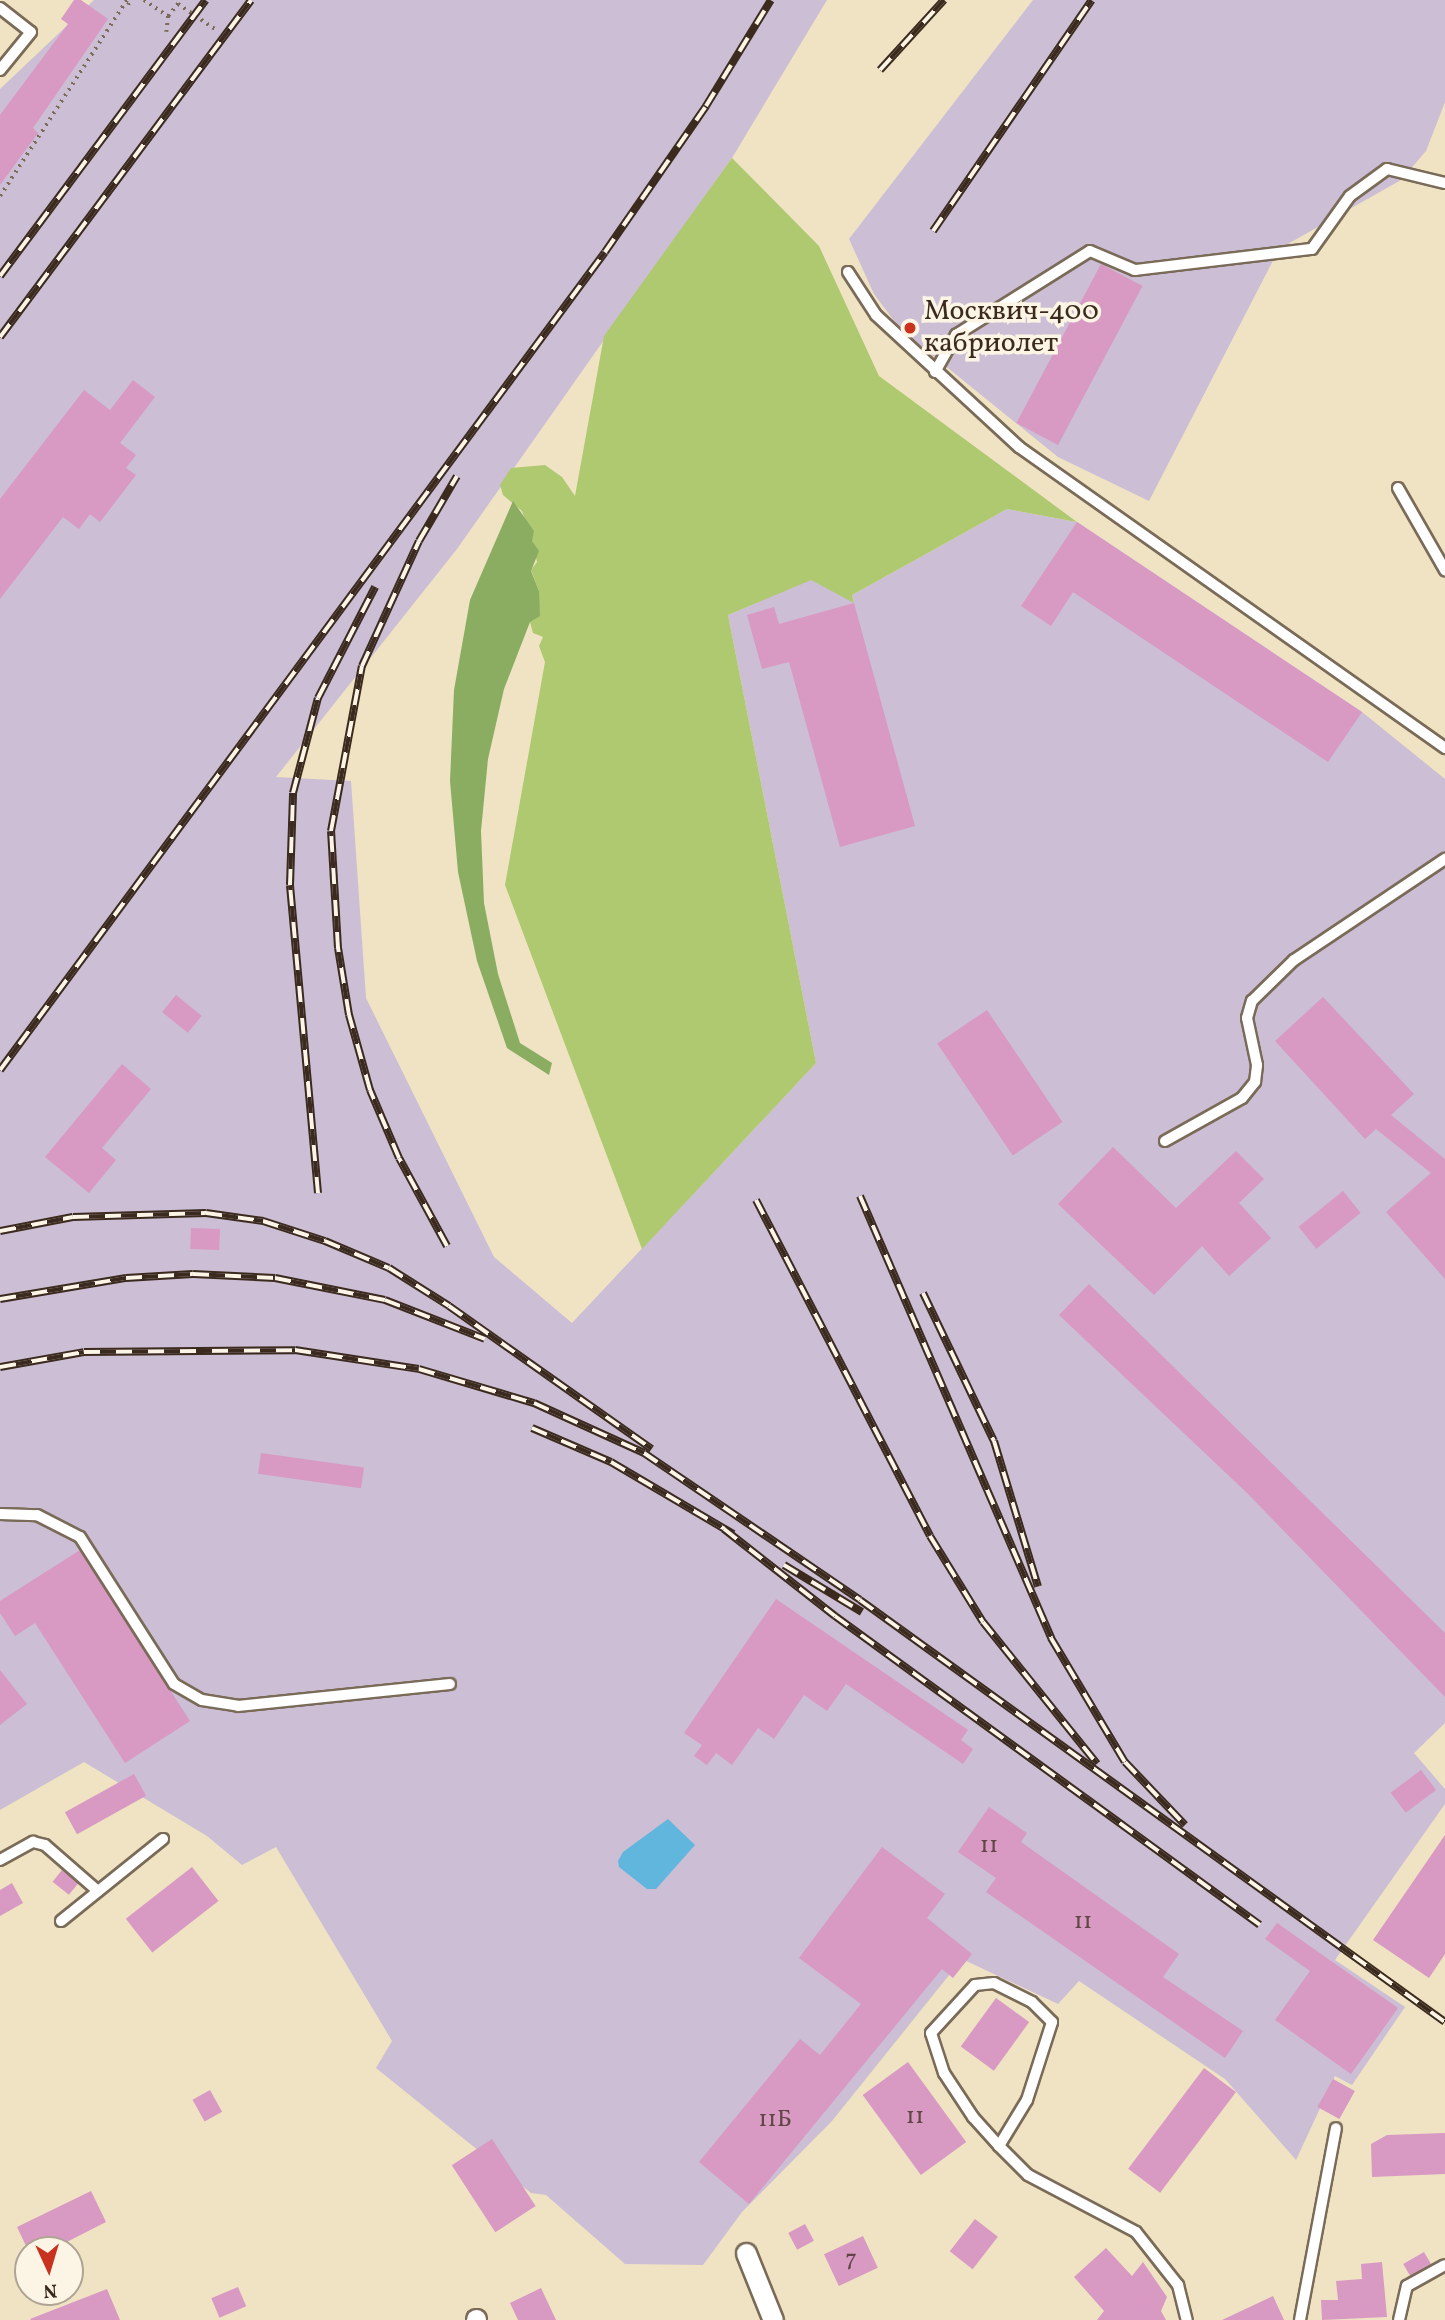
<!DOCTYPE html>
<html>
<head>
<meta charset="utf-8">
<style>
  body { margin:0 }
  #map { position:relative; width:1445px; height:2320px; overflow:hidden; background:#efe3c4; font-family:Vollkorn,serif }
  div>[style] { position:absolute }
  [style*='--x'] { left:calc(var(--x)*1px); top:calc(var(--y)*1px); width:calc(var(--w)*1px); rotate:calc(var(--a)*1deg) }
  .industrial>* { inset:0; background:#ccbed4 }
  .green>* { inset:0; background:#aec96f }
  .forest>* { inset:0; background:#8aad62 }
  .water>* { inset:0; background:#61b6dd }
  .building>* { inset:0; background:#d899c3; transform-origin:0 0 }
  .path>* { height:3.5px; margin-top:-1.75px; transform-origin:0; background:repeating-linear-gradient(90deg,#7a6b58 0 2px,transparent 0 7px) }
  .roads { filter:drop-shadow(2px 0 #7a6b58) drop-shadow(-2px 0 #7a6b58) drop-shadow(0 2px #7a6b58) drop-shadow(0 -2px #7a6b58) }
  .service>* { height:10px; margin:-5px; padding:0 5px; transform-origin:5px; border-radius:5px; background:#fff }
  .minor>* { height:19px; margin:-9.5px; padding:0 9.5px; transform-origin:9.5px; border-radius:9.5px; background:#fff }
  .rail>* { height:8px; margin-top:-4px; transform-origin:0; background:repeating-linear-gradient(90deg,#fcf5e5 0 16px,#3b2a1e 0 32px); box-sizing:border-box; border-block:2px solid #3b2a1e }
  .dots>* { width:19px; height:19px; translate:-50% -50%; box-sizing:border-box; border:4px solid #fcf5e5; border-radius:50% }
  span { translate:-50% -50%; white-space:nowrap; text-align:center; line-height:1.15; -webkit-text-stroke:7px #fcf5e5; paint-order:stroke }
  .number-label { font-size:24px; color:#624647 }
  .number-label span { -webkit-text-stroke-width:0 }
  .poi-label { font-size:28px; color:#3b2a1e }
  .left { translate:0 -50%; text-align:left }
  .north { position:absolute; left:14px; top:2236px; width:70px; height:70px; box-sizing:border-box; background:#fcf5e5; border:2px solid #afa495; border-radius:50%; rotate:176deg; font-size:19px; font-weight:700; line-height:28px; text-align:center; color:#3b2a1e }
  .north::after { content:''; display:block; margin:auto; width:24px; height:32px; background:#c8321e; clip-path:polygon(50% 0,100% 100%,50% 72%,0 100%) }
</style>
</head>
<body>
<div id="map">
  <div class="industrial">
    <div style="clip-path:polygon(94px 0,827px 0,732px 158px,457px 549px,276px 777px,351px 781px,366px 998px,494px 1257px,572px 1323px,816px 1063px,728px 615px,811px 579px,854px 602px,852px 595px,1007px 509px,1077px 522px,1362px 712px,1445px 779px,1445px 1723px,1414px 1753px,1445px 1789px,1445px 1804px,1335px 1960px,1405px 2007px,1352px 2085px,1335px 2076px,1296px 2160px,1225px 2079px,1079px 1981px,1058px 2004px,962px 1959px,832px 2121px,742px 2212px,703px 2265px,625px 2264px,546px 2195px,531px 2193px,376px 2068px,392px 2041px,276px 1847px,242px 1865px,207px 1836px,84px 1762px,0 1810px,0 89px)"></div>
    <div style="clip-path:polygon(1033px 0,1445px 0,1445px 102px,1426px 151px,1401px 180px,1279px 249px,1149px 501px,1058px 457px,901px 330px,874px 294px,849px 239px)"></div>
  </div>
  <div class="green">
    <div style="clip-path:polygon(732px 158px,819px 246px,879px 376px,1077px 522px,1007px 509px,852px 595px,854px 603px,811px 580px,728px 615px,816px 1063px,642px 1249px,505px 885px,545px 662px,539px 646px,543px 637px,533px 633px,530px 622px,539px 591px,531px 570px,537px 562px,532px 541px,522px 511px,503px 495px,500px 485px,511px 468px,545px 465px,562px 477px,575px 496px,604px 336px)"></div>
  </div>
  <div class="forest">
    <div style="clip-path:polygon(513px 501px,534px 531px,532px 541px,539px 551px,531px 571px,539px 591px,540px 616px,530px 622px,504px 689px,488px 759px,481px 831px,484px 903px,498px 974px,520px 1043px,552px 1063px,549px 1075px,507px 1048px,477px 961px,458px 872px,450px 781px,454px 690px,470px 600px)"></div>
  </div>
  <div class="water">
    <div style="clip-path:polygon(668px 1819px,695px 1845px,656px 1889px,647px 1889px,619px 1867px,618px 1861px,623px 1852px)"></div>
  </div>
  <div class="building">
    <div style="clip-path:polygon(74px 0,81px 0,108px 19px,33px 128px,38px 133px,0 185px,0 115px,68px 24px,61px 19px)"></div>
    <div style="left:1101px;top:264px;width:47px;height:180px;rotate:28deg"></div>
    <div style="clip-path:polygon(133px 380px,155px 397px,120px 443px,136px 455px,126px 468px,136px 475px,100px 522px,90px 514px,79px 529px,63px 517px,0 599px,0 499px,84px 390px,110px 410px)"></div>
    <div style="clip-path:polygon(1077px 522px,1362px 712px,1328px 762px,1073px 592px,1051px 626px,1021px 606px)"></div>
    <div style="clip-path:polygon(854px 603px,915px 826px,840px 847px,789px 662px,762px 669px,747px 615px,774px 607px,779px 624px)"></div>
    <div style="left:176px;top:995px;width:33px;height:22px;rotate:39deg"></div>
    <div style="clip-path:polygon(1323px 997px,1414px 1094px,1391px 1115px,1445px 1159px,1445px 1279px,1386px 1212px,1431px 1173px,1376px 1129px,1365px 1139px,1275px 1041px)"></div>
    <div style="left:987px;top:1010px;width:135px;height:60px;rotate:56deg"></div>
    <div style="clip-path:polygon(122px 1064px,151px 1089px,102px 1148px,116px 1160px,89px 1193px,45px 1157px)"></div>
    <div style="clip-path:polygon(1113px 1147px,1176px 1208px,1236px 1151px,1264px 1179px,1239px 1203px,1271px 1238px,1229px 1276px,1202px 1246px,1154px 1295px,1058px 1204px)"></div>
    <div style="left:1343px;top:1191px;width:28px;height:57px;rotate:51deg"></div>
    <div style="left:191px;top:1228px;width:29px;height:21px;rotate:2deg"></div>
    <div style="clip-path:polygon(1089px 1284px,1445px 1633px,1445px 1697px,1246px 1492px,1059px 1315px)"></div>
    <div style="left:261px;top:1453px;width:104px;height:21px;rotate:8deg"></div>
    <div style="clip-path:polygon(80px 1550px,190px 1721px,125px 1763px,35px 1623px,15px 1636px,0 1613px,0 1601px)"></div>
    <div style="clip-path:polygon(776px 1599px,968px 1730px,961px 1740px,973px 1749px,963px 1764px,846px 1684px,827px 1711px,804px 1695px,774px 1739px,758px 1728px,732px 1765px,716px 1753px,707px 1765px,694px 1756px,702px 1745px,684px 1733px)"></div>
    <div style="clip-path:polygon(0 1670px,27px 1704px,0 1725px)"></div>
    <div style="left:1421px;top:1770px;width:25px;height:38px;rotate:53deg"></div>
    <div style="left:134px;top:1774px;width:25px;height:79px;rotate:61deg"></div>
    <div style="clip-path:polygon(989px 1807px,1027px 1833px,1021px 1842px,1179px 1954px,1163px 1977px,1243px 2031px,1225px 2058px,986px 1892px,996px 1878px,958px 1852px)"></div>
    <div style="clip-path:polygon(1445px 1835px,1445px 1954px,1429px 1978px,1373px 1940px)"></div>
    <div style="clip-path:polygon(882px 1847px,945px 1894px,927px 1918px,972px 1954px,953px 1978px,942px 1969px,749px 2204px,699px 2162px,800px 2039px,820px 2055px,861px 2004px,799px 1958px)"></div>
    <div style="left:192px;top:1867px;width:43px;height:84px;rotate:52deg"></div>
    <div style="left:62px;top:1870px;width:21px;height:15px;rotate:39deg"></div>
    <div style="clip-path:polygon(12px 1883px,23px 1903px,0 1916px,0 1890px)"></div>
    <div style="clip-path:polygon(1277px 1923px,1398px 2008px,1351px 2074px,1275px 2020px,1310px 1971px,1265px 1939px)"></div>
    <div style="left:996px;top:1998px;width:41px;height:60px;rotate:36deg"></div>
    <div style="left:908px;top:2062px;width:99px;height:56px;rotate:54deg"></div>
    <div style="left:1204px;top:2068px;width:40px;height:126px;rotate:37deg"></div>
    <div style="left:1333px;top:2079px;width:25px;height:32px;rotate:29deg"></div>
    <div style="left:210px;top:2090px;width:25px;height:20px;rotate:61deg"></div>
    <div style="clip-path:polygon(1445px 2133px,1445px 2174px,1372px 2177px,1371px 2144px,1387px 2135px)"></div>
    <div style="left:492px;top:2139px;width:80px;height:48px;rotate:57deg"></div>
    <div style="clip-path:polygon(91px 2191px,106px 2222px,51px 2250px,28px 2250px,17px 2227px)"></div>
    <div style="left:975px;top:2219px;width:29px;height:41px;rotate:38deg"></div>
    <div style="left:805px;top:2224px;width:19px;height:19px;rotate:62deg"></div>
    <div style="left:863px;top:2236px;width:35px;height:43px;rotate:65deg"></div>
    <div style="clip-path:polygon(1106px 2248px,1132px 2276px,1143px 2262px,1167px 2297px,1161px 2311px,1166px 2320px,1097px 2320px,1104px 2311px,1074px 2277px)"></div>
    <div style="left:1424px;top:2252px;width:14px;height:24px;rotate:60deg"></div>
    <div style="clip-path:polygon(1382px 2262px,1387px 2317px,1322px 2320px,1321px 2300px,1338px 2300px,1336px 2281px,1362px 2279px,1361px 2264px)"></div>
    <div style="left:238px;top:2287px;width:21px;height:29px;rotate:67deg"></div>
    <div style="clip-path:polygon(541px 2288px,556px 2320px,518px 2320px,510px 2303px)"></div>
    <div style="clip-path:polygon(107px 2289px,120px 2320px,31px 2320px,30px 2319px)"></div>
    <div style="clip-path:polygon(1273px 2296px,1284px 2320px,1222px 2320px)"></div>
  </div>
  <div class="path">
    <div style="--x:144;--y:0;--w:29;--a:34"></div>
    <div style="--x:178;--y:4;--w:48;--a:34"></div>
    <div style="--x:128;--y:5;--w:5;--a:-68"></div>
    <div style="--x:166;--y:32;--w:16;--a:-83"></div>
    <div style="--x:168;--y:16;--w:21;--a:-51"></div>
    <div style="--x:0;--y:196;--w:234;--a:-57.1"></div>
  </div>
  <div class="roads">
    <div class="service">
      <div style="--x:0;--y:8;--w:39;--a:38"></div>
      <div style="--x:31;--y:32;--w:49;--a:129.2"></div>
      <div style="--x:848;--y:272;--w:51;--a:56.9"></div>
      <div style="--x:876;--y:315;--w:195;--a:42.7"></div>
      <div style="--x:1019;--y:447;--w:522;--a:35.24"></div>
      <div style="--x:935;--y:372;--w:43;--a:-60.4"></div>
      <div style="--x:956;--y:335;--w:158;--a:-32.1"></div>
      <div style="--x:1090;--y:251;--w:49;--a:22.9"></div>
      <div style="--x:1135;--y:270;--w:178;--a:-6.8"></div>
      <div style="--x:1312;--y:249;--w:65;--a:-54.4"></div>
      <div style="--x:1350;--y:196;--w:46;--a:-36.1"></div>
      <div style="--x:1387;--y:169;--w:60;--a:13.6"></div>
      <div style="--x:1398;--y:488;--w:95;--a:60.2"></div>
      <div style="--x:1165;--y:1141;--w:88;--a:-29.2"></div>
      <div style="--x:1242;--y:1098;--w:21;--a:-51"></div>
      <div style="--x:1255;--y:1082;--w:17;--a:-83"></div>
      <div style="--x:1257;--y:1065;--w:48;--a:-102"></div>
      <div style="--x:1247;--y:1018;--w:18;--a:-74"></div>
      <div style="--x:1252;--y:1001;--w:59;--a:-44.3"></div>
      <div style="--x:1294;--y:960;--w:182;--a:-33.8"></div>
      <div style="--x:0;--y:1514;--w:37;--a:2"></div>
      <div style="--x:37;--y:1515;--w:48;--a:27.1"></div>
      <div style="--x:80;--y:1537;--w:174;--a:57.4"></div>
      <div style="--x:174;--y:1684;--w:32;--a:30"></div>
      <div style="--x:202;--y:1700;--w:36;--a:9"></div>
      <div style="--x:238;--y:1706;--w:213;--a:-5.9"></div>
      <div style="--x:0;--y:1860;--w:38;--a:-29"></div>
      <div style="--x:33;--y:1842;--w:12;--a:14"></div>
      <div style="--x:45;--y:1845;--w:70;--a:41"></div>
      <div style="--x:61;--y:1921;--w:131;--a:-38.8"></div>
      <div style="--x:999;--y:2146;--w:54;--a:-58.7"></div>
      <div style="--x:1027;--y:2100;--w:82;--a:-72.2"></div>
      <div style="--x:1052;--y:2022;--w:28;--a:-135"></div>
      <div style="--x:1032;--y:2002;--w:42;--a:-153.4"></div>
      <div style="--x:994;--y:1983;--w:19;--a:174"></div>
      <div style="--x:975;--y:1985;--w:65;--a:132.5"></div>
      <div style="--x:931;--y:2033;--w:42;--a:72"></div>
      <div style="--x:944;--y:2073;--w:53;--a:56.6"></div>
      <div style="--x:973;--y:2117;--w:39;--a:48"></div>
      <div style="--x:999;--y:2146;--w:41;--a:45"></div>
      <div style="--x:1028;--y:2175;--w:122;--a:27.8"></div>
      <div style="--x:1136;--y:2232;--w:68;--a:51.6"></div>
      <div style="--x:1178;--y:2285;--w:36;--a:76"></div>
      <div style="--x:1300;--y:2320;--w:195;--a:-79.4"></div>
      <div style="--x:1399;--y:2320;--w:35;--a:-77"></div>
      <div style="--x:1407;--y:2286;--w:43;--a:-28.9"></div>
    </div>
    <div class="minor">
      <div style="--x:746;--y:2253;--w:72;--a:68.1"></div>
      <div style="--x:476;--y:2319;--w:1;--a:90"></div>
    </div>
  </div>
  <div class="rail">
    <div style="--x:880;--y:70;--w:95;--a:-47.6"></div>
    <div style="--x:933;--y:231;--w:280;--a:-55.5"></div>
    <div style="--x:0;--y:276;--w:344;--a:-53.3"></div>
    <div style="--x:0;--y:337;--w:420;--a:-53.3"></div>
    <div style="--x:0;--y:1070;--w:1017;--a:-53.51"></div>
    <div style="--x:605;--y:252;--w:178;--a:-55.3"></div>
    <div style="--x:706;--y:106;--w:124;--a:-58.5"></div>
    <div style="--x:318;--y:1193;--w:309;--a:-95.2"></div>
    <div style="--x:290;--y:885;--w:92;--a:-88.1"></div>
    <div style="--x:293;--y:793;--w:98;--a:-75.3"></div>
    <div style="--x:318;--y:698;--w:125;--a:-62.8"></div>
    <div style="--x:860;--y:1196;--w:482;--a:66.6"></div>
    <div style="--x:1051;--y:1638;--w:144;--a:59.2"></div>
    <div style="--x:1125;--y:1762;--w:87;--a:46.4"></div>
    <div style="--x:756;--y:1200;--w:378;--a:62.6"></div>
    <div style="--x:930;--y:1536;--w:101;--a:58.4"></div>
    <div style="--x:983;--y:1622;--w:182;--a:51.2"></div>
    <div style="--x:0;--y:1231;--w:74;--a:-10.9"></div>
    <div style="--x:73;--y:1217;--w:133;--a:-1.7"></div>
    <div style="--x:206;--y:1213;--w:58;--a:8"></div>
    <div style="--x:263;--y:1221;--w:65;--a:17.9"></div>
    <div style="--x:325;--y:1241;--w:69;--a:22.9"></div>
    <div style="--x:389;--y:1268;--w:71;--a:32.3"></div>
    <div style="--x:449;--y:1306;--w:248;--a:35.2"></div>
    <div style="--x:447;--y:1246;--w:100;--a:-118.6"></div>
    <div style="--x:399;--y:1158;--w:74;--a:-113.1"></div>
    <div style="--x:370;--y:1090;--w:78;--a:-105.6"></div>
    <div style="--x:349;--y:1015;--w:68;--a:-99.3"></div>
    <div style="--x:338;--y:948;--w:117;--a:-93.4"></div>
    <div style="--x:331;--y:831;--w:168;--a:-79.4"></div>
    <div style="--x:362;--y:666;--w:137;--a:-65.5"></div>
    <div style="--x:419;--y:541;--w:75;--a:-59.7"></div>
    <div style="--x:923;--y:1293;--w:164;--a:64.4"></div>
    <div style="--x:994;--y:1441;--w:152;--a:73.2"></div>
    <div style="--x:0;--y:1299;--w:128;--a:-9.5"></div>
    <div style="--x:126;--y:1278;--w:67;--a:-3.4"></div>
    <div style="--x:193;--y:1274;--w:82;--a:2.8"></div>
    <div style="--x:275;--y:1278;--w:112;--a:11.3"></div>
    <div style="--x:385;--y:1300;--w:107;--a:21.3"></div>
    <div style="--x:0;--y:1367;--w:85;--a:-10.1"></div>
    <div style="--x:84;--y:1352;--w:211;--a:-0.5"></div>
    <div style="--x:295;--y:1350;--w:125;--a:8.7"></div>
    <div style="--x:419;--y:1369;--w:120;--a:16.5"></div>
    <div style="--x:534;--y:1403;--w:121;--a:24.4"></div>
    <div style="--x:644;--y:1453;--w:261;--a:34.2"></div>
    <div style="--x:860;--y:1600;--w:721;--a:35.81"></div>
    <div style="--x:532;--y:1428;--w:86;--a:23.3"></div>
    <div style="--x:611;--y:1462;--w:142;--a:30.5"></div>
    <div style="--x:724;--y:1529;--w:141;--a:38.1"></div>
    <div style="--x:835;--y:1616;--w:525;--a:36.02"></div>
    <div style="--x:784;--y:1565;--w:91;--a:31.1"></div>
  </div>
  <div class="dots">
    <div style="left:910px;top:328px;background:#c8321e"></div>
  </div>
  <div class="number-label">
    <span style="left:989px;top:1847px">11</span>
    <span style="left:1083px;top:1923px">11</span>
    <span style="left:915px;top:2118px">11</span>
    <span style="left:775px;top:2121px">11Б</span>
    <span style="left:851px;top:2261px">7</span>
  </div>
  <div class="poi-label">
    <span class="left" style="left:924px;top:328px">Москвич-400<br>кабриолет</span>
  </div>
  <div class="north">N</div>
</div>
</body>
</html>
